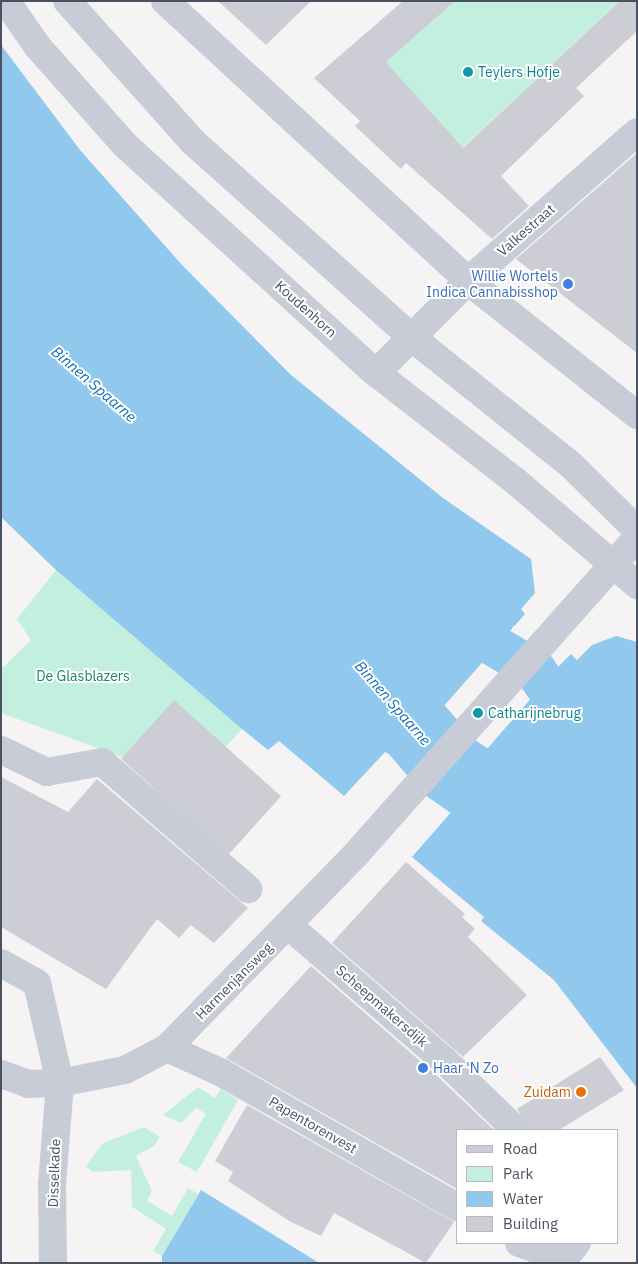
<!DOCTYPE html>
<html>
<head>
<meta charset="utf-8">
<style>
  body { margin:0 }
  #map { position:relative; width:638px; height:1264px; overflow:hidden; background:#f5f3f3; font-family:"IBM Plex Sans",sans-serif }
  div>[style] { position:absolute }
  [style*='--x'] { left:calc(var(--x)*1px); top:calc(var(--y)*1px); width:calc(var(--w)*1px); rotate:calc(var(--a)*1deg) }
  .green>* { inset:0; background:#c3f0de }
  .water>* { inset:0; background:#91c8ed }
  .pier>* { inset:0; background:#f5f3f3; transform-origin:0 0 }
  .canal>* { height:42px; margin:-21px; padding:0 21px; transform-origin:21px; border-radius:21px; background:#91c8ed }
  .river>* { height:74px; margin:-37px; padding:0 37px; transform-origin:37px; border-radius:37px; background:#91c8ed }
  .building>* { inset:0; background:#cdced5; transform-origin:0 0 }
  .minor>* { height:28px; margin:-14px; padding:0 14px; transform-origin:14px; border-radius:14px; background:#c7ccd7 }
  .dots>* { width:14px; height:14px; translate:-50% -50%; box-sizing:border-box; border:2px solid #fff; border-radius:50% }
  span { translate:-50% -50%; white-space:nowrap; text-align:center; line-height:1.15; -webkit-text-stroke:4px #fff; paint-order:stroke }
  .culture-label { font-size:14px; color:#0d838f }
  .left { translate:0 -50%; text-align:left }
  .street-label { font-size:14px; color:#4a5261 }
  .shop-label { font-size:14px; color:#366cbe }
  .right { translate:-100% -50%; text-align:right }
  .park-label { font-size:14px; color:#188564 }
  .food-label { font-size:14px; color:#c56008 }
  .water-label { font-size:15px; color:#0d6eb1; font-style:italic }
  .frame { position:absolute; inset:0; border:2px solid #4a5261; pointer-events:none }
  .legend { position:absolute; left:456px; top:1129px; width:162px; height:115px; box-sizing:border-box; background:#fff; border:1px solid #b7bac0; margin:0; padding:6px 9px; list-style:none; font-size:15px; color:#4a5261 }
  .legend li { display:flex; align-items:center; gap:10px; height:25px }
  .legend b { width:25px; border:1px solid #b7bac0 }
</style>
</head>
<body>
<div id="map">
  <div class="green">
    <div style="clip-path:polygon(455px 1px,620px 1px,461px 149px,385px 63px)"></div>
    <div style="clip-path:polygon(56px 570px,242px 729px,175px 802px,125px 758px,1px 713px,1px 669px,31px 640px,17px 619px)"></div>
    <div style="clip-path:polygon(198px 1087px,215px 1098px,221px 1089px,238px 1100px,197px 1172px,178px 1162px,206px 1114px,196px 1108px,181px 1123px,163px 1115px)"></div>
    <div style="clip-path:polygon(144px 1127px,160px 1137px,154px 1146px,136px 1156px,152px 1191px,147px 1201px,172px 1216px,188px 1188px,198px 1194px,162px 1256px,153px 1251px,166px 1229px,132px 1207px,131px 1170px,93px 1172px,86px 1166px,103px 1143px)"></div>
  </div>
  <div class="water">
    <div style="clip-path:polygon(1px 45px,80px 150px,182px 265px,291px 375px,443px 498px,531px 559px,535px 593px,521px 609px,525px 614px,397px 759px,385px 752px,344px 796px,279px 741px,268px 750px,242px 729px,56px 570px,1px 517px)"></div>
    <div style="clip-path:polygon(616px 636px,637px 642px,637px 1088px,554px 980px,481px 921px,484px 917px,412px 857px,453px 810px,443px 800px,559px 666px,571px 654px,577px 660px,592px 645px)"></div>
    <div style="clip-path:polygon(201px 1190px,319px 1263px,162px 1263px,162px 1256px)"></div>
  </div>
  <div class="pier">
    <div style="left:513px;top:626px;width:3px;height:176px;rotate:18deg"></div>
    <div style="clip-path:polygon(558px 664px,559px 666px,440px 799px,441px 798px)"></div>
  </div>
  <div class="canal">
    <div style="--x:446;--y:617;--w:104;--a:30.8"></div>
    <div style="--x:535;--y:670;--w:179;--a:55.2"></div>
  </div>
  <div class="river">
    <div style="--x:354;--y:657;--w:144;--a:49.2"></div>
    <div style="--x:448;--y:766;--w:231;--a:34.9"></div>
  </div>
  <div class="building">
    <div style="clip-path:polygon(218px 1px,311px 1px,266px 45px)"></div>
    <div style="clip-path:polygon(403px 1px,455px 1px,386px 62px,463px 148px,620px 1px,637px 1px,637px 31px,576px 88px,584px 96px,501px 176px,529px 206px,492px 239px,406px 163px,401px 169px,355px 126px,360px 121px,314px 78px)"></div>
    <div style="clip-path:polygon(637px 153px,637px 353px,516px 259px)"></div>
    <div style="left:174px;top:700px;width:144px;height:79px;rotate:42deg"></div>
    <div style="clip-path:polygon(1px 777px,68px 812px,97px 779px,248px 908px,214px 943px,191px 925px,179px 938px,157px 919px,106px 989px,1px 927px)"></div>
    <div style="clip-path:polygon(406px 862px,465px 914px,462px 917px,475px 929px,468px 937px,527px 995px,463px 1057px,332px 943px)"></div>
    <div style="clip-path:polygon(311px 966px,434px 1073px,494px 1130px,457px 1130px,457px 1189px,226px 1058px)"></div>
    <div style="clip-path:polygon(600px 1057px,624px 1090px,559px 1130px,531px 1130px,517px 1109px)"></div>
    <div style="clip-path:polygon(247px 1105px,454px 1222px,426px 1263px,334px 1213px,321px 1236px,291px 1222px,228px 1181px,233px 1172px,215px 1161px)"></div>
  </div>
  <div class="minor">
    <div style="--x:6;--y:1;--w:56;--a:55.2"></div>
    <div style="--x:38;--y:47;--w:131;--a:48.4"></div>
    <div style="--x:125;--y:145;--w:339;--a:42.3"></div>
    <div style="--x:376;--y:373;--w:175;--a:37.8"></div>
    <div style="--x:514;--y:480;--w:162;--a:40.5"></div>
    <div style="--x:67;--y:1;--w:188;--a:48.2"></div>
    <div style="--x:192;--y:141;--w:292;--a:41.8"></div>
    <div style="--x:410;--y:336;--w:206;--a:38.7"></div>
    <div style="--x:571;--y:465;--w:93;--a:44.6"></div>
    <div style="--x:165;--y:1;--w:413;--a:42.7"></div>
    <div style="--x:468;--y:281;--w:216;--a:38.4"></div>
    <div style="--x:376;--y:373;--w:130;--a:-45"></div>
    <div style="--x:468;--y:281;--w:225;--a:-41.4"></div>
    <div style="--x:1;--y:750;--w:51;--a:25.6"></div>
    <div style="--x:47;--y:772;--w:56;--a:-10.3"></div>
    <div style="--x:102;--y:762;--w:194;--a:41"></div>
    <div style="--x:289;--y:926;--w:206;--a:40.9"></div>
    <div style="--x:445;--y:1061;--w:99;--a:44.2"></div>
    <div style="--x:1;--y:963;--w:41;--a:29.1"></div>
    <div style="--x:37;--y:983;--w:103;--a:77"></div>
    <div style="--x:60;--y:1083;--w:101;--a:94.5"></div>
    <div style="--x:52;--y:1184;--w:79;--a:89.3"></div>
    <div style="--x:167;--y:1048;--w:60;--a:24.4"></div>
    <div style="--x:222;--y:1073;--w:271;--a:29.7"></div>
    <div style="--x:1;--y:1074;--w:29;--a:20"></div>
    <div style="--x:28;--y:1084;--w:32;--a:-2"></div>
    <div style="--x:60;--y:1083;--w:66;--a:-11.3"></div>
    <div style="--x:125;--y:1070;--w:47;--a:-27.6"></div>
    <div style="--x:167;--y:1048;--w:272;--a:-45.7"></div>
    <div style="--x:357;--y:853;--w:421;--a:-48.4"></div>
    <div style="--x:519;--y:1243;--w:48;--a:19.6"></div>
    <div style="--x:564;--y:1259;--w:21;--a:-51"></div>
  </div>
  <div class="dots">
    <div style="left:468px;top:72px;background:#0f9aa8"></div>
    <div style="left:568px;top:284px;background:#3f7fe0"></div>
    <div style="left:478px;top:713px;background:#0f9aa8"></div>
    <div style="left:423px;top:1068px;background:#3f7fe0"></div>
    <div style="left:581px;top:1092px;background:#e8710a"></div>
  </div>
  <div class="culture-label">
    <span class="left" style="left:478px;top:72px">Teylers Hofje</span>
    <span class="left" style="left:488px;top:713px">Catharijnebrug</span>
  </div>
  <div class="street-label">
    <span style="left:526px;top:230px;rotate:-41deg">Valkestraat</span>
    <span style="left:306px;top:309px;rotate:42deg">Koudenhorn</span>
    <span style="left:234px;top:981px;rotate:-45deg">Harmenjansweg</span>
    <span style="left:382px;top:1006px;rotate:41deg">Scheepmakersdijk</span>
    <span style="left:313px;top:1125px;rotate:30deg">Papentorenvest</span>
    <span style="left:54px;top:1173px;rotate:-88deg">Disselkade</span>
  </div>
  <div class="shop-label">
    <span class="right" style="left:558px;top:284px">Willie Wortels<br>Indica Cannabisshop</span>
    <span class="left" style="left:433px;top:1068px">Haar 'N Zo</span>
  </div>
  <div class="park-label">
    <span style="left:83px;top:676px">De Glasblazers</span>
  </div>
  <div class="food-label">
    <span class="right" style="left:571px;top:1092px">Zuidam</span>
  </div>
  <div class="water-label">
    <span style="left:94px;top:384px;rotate:41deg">Binnen Spaarne</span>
    <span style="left:393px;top:703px;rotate:49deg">Binnen Spaarne</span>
  </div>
  <div class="frame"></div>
  <ul class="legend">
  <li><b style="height:6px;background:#c7ccd7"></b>Road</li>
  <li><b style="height:14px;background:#c3f0de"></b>Park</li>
  <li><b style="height:14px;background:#91c8ed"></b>Water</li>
  <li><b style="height:14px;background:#cdced5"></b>Building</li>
  </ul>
</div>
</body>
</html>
